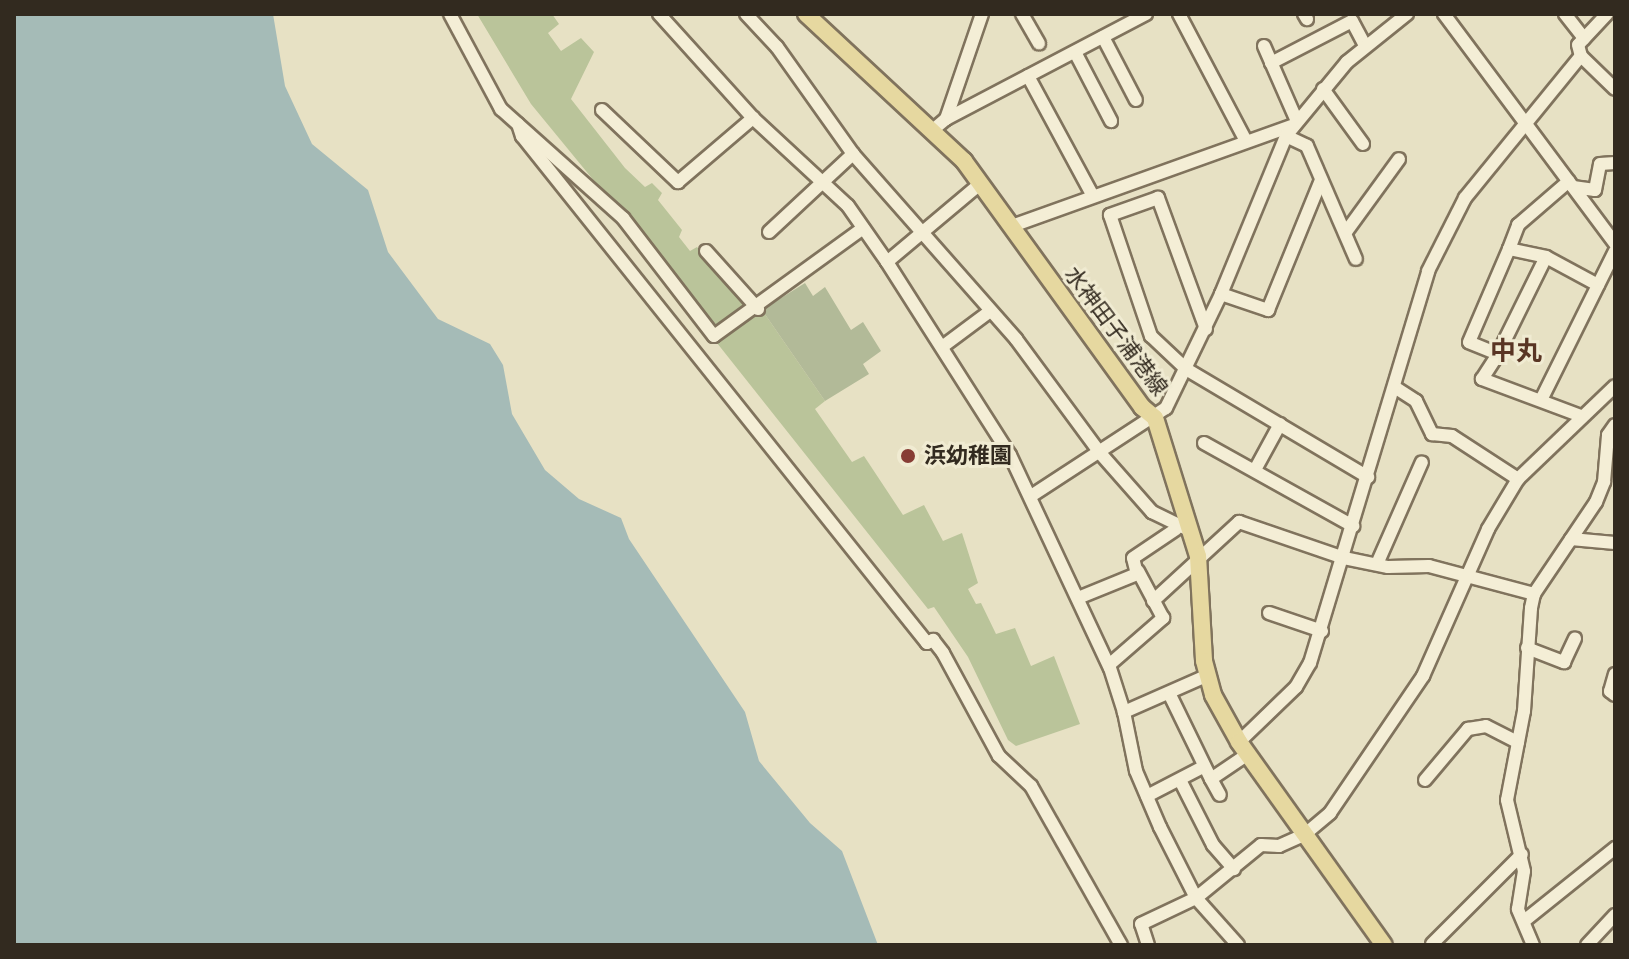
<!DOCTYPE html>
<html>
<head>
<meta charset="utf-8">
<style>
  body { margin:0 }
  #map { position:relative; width:1629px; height:959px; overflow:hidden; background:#e7e1c4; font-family:Lora,"Noto Sans JP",serif }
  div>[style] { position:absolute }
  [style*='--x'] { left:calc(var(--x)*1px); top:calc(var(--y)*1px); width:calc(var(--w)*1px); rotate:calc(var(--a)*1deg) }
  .green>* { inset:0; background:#bac49a }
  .cemetery>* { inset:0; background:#b2ba98 }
  .water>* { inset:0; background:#a5bbb7 }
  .roads { filter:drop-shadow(2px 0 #80735d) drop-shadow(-2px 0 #80735d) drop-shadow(0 2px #80735d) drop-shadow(0 -2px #80735d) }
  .minor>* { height:12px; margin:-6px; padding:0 6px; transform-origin:6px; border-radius:6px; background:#f4eed6 }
  .major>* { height:16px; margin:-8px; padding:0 8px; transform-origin:8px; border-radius:8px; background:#e6d8a0 }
  .dots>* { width:22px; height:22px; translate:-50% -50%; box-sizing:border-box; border:4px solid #f0ebd2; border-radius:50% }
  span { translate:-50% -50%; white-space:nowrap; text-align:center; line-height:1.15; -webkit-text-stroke:6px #f0ebd2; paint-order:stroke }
  .street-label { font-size:22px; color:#322a1f }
  .poi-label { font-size:22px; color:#322a1f; font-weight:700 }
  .left { translate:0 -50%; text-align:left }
  .quarter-label { font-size:26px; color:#593524; font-weight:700 }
  .frame { position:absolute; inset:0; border:16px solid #322a1f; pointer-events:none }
</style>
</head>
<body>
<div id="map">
  <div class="green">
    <div style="clip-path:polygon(477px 14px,552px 14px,559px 24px,548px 33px,561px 51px,581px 38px,594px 52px,571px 99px,625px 168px,645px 187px,652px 183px,662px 193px,658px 200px,682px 230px,679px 237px,690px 251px,697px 247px,756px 313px,762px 310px,825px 401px,815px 409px,852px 462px,864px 456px,903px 515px,924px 505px,943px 541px,962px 533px,978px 583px,968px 589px,976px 604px,981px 603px,996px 634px,1015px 628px,1031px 666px,1054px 656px,1080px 724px,1016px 746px,1008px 740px,968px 657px,934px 607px,928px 609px,717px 343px,723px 338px,531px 104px)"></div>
  </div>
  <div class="cemetery">
    <div style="clip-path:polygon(805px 283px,813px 296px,825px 287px,851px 330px,863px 322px,881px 351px,863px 364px,869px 374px,825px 401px,762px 310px)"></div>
  </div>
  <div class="water">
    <div style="clip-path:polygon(14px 14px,273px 14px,285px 86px,312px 144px,368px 190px,388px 252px,438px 319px,490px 344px,503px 365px,512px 414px,545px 470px,579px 499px,621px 518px,629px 539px,745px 712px,759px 761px,810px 823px,842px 851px,878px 945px,14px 945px)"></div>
  </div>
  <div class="roads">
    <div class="minor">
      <div style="--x:450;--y:14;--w:108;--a:61.8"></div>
      <div style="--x:501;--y:109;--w:164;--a:41.8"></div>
      <div style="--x:623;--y:218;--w:149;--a:52.4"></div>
      <div style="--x:714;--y:336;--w:184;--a:-35.9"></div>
      <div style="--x:659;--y:14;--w:140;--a:47.9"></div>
      <div style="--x:753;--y:118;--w:129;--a:42.8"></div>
      <div style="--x:848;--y:206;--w:68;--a:55.1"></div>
      <div style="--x:887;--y:262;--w:229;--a:57.5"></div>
      <div style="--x:1010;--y:455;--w:235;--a:64.9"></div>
      <div style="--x:1110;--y:668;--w:46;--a:72.3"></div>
      <div style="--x:746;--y:14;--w:45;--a:46.8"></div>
      <div style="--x:777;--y:47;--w:131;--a:54.6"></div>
      <div style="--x:853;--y:154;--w:247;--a:48.6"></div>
      <div style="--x:1016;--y:339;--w:142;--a:53.6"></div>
      <div style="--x:1100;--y:453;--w:79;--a:48.6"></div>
      <div style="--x:1152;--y:512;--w:41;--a:25.9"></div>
      <div style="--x:1022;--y:14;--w:34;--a:60"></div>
      <div style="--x:1179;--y:14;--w:144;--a:62.2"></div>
      <div style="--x:1304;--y:14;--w:6;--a:59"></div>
      <div style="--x:1444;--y:14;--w:286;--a:53.3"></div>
      <div style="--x:1565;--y:14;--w:31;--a:52"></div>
      <div style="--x:1607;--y:14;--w:42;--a:133.1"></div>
      <div style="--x:1578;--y:45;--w:11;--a:75"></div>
      <div style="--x:1581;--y:56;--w:47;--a:44.1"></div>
      <div style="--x:1103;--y:37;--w:71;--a:62.4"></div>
      <div style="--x:1264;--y:46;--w:82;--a:66.3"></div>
      <div style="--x:1075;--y:52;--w:78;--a:62.4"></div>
      <div style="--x:1271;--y:63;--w:91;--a:-27.4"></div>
      <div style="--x:1352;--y:21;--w:27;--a:62"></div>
      <div style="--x:1028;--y:76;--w:136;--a:61.6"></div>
      <div style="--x:1323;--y:89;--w:68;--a:54"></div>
      <div style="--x:602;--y:110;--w:105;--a:43.5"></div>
      <div style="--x:678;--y:182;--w:99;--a:-40.5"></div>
      <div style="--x:946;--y:119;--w:226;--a:-27.7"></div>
      <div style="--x:518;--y:124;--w:13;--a:72"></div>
      <div style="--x:522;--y:136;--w:649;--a:51.38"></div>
      <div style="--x:927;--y:643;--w:7;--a:-27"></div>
      <div style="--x:933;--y:640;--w:16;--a:52"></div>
      <div style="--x:943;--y:653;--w:117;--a:61.5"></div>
      <div style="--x:999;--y:756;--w:44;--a:43.2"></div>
      <div style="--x:1031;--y:786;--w:183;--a:60.5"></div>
      <div style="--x:934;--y:129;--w:16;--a:-40"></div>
      <div style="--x:946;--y:119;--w:111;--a:-71.1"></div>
      <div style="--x:1286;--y:136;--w:23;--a:25"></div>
      <div style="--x:1307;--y:146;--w:123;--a:66.6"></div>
      <div style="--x:1573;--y:187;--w:22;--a:8"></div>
      <div style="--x:1595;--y:190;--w:26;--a:-79"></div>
      <div style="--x:1600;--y:164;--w:15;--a:-4"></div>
      <div style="--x:1012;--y:226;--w:300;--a:-19.7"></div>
      <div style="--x:769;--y:232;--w:115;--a:-42.9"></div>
      <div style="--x:1346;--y:232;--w:90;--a:-54"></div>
      <div style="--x:1509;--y:249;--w:26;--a:-69"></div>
      <div style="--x:1518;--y:225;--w:67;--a:-40.8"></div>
      <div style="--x:706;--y:251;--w:78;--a:48.1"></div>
      <div style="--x:887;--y:262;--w:123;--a:-40"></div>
      <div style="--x:1221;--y:294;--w:50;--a:18.8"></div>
      <div style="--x:1268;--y:310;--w:140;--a:-67.8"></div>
      <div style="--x:1206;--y:329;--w:140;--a:-110.1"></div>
      <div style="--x:1158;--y:198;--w:51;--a:160.5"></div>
      <div style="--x:1110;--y:215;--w:128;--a:71.3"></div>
      <div style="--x:1151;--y:336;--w:48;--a:43.3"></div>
      <div style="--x:1186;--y:369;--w:212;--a:30.7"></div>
      <div style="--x:942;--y:347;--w:59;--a:-36.7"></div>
      <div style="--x:1498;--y:354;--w:108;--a:-63.7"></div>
      <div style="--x:1396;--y:388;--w:24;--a:33"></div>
      <div style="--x:1416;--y:401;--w:37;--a:64"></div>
      <div style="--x:1432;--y:434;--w:20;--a:6"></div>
      <div style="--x:1452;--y:436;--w:79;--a:33.1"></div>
      <div style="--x:1542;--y:398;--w:164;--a:-63.6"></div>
      <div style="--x:1581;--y:416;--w:106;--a:-159.5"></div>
      <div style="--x:1482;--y:379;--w:30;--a:-57"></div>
      <div style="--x:1498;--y:354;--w:31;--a:-158"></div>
      <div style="--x:1469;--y:342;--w:101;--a:-66.7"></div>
      <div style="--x:1509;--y:249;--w:38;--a:12"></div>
      <div style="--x:1546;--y:257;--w:59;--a:28.3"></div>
      <div style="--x:1204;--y:443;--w:171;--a:29.1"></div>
      <div style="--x:1256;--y:468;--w:50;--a:-61.4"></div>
      <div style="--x:1031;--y:496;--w:161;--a:-33.1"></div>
      <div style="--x:1166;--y:408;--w:127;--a:-64.2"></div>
      <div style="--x:1221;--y:294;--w:171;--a:-67.6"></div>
      <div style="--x:1286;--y:136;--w:96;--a:-50.5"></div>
      <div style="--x:1347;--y:62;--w:77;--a:-38.7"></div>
      <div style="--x:1571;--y:539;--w:44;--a:5.2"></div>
      <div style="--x:1377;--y:564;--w:111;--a:-66.2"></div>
      <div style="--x:1078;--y:598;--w:64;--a:-22.1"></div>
      <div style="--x:1137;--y:574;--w:16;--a:-104"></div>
      <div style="--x:1133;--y:558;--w:52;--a:-34"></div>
      <div style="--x:1153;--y:601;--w:117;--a:-42.6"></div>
      <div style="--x:1239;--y:522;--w:111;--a:18.9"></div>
      <div style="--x:1344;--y:558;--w:45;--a:11.6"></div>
      <div style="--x:1388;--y:567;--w:41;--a:-1.4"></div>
      <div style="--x:1429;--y:566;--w:109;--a:14.9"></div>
      <div style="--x:1269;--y:613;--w:56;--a:18.8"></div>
      <div style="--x:1527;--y:648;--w:40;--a:21"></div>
      <div style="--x:1564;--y:662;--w:26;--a:-65"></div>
      <div style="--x:1109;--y:665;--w:72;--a:-41"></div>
      <div style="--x:1163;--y:618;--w:53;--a:-118"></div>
      <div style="--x:1615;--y:674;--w:18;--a:106"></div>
      <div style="--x:1610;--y:691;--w:6;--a:39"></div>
      <div style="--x:1206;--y:676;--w:90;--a:156.3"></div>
      <div style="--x:1124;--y:712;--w:60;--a:78.5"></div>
      <div style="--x:1136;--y:771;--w:61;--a:66.8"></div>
      <div style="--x:1160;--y:827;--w:80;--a:63.1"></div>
      <div style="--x:1196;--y:898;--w:63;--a:48.2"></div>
      <div style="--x:1170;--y:695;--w:93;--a:64"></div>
      <div style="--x:1211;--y:779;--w:37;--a:-34"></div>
      <div style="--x:1239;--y:742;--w:79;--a:-44"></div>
      <div style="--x:1296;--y:687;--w:28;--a:-60"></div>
      <div style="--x:1310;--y:663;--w:409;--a:-73.2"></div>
      <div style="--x:1428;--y:271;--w:82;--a:-63.1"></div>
      <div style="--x:1465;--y:198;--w:183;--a:-50.8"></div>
      <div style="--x:1211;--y:779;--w:18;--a:61"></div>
      <div style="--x:1425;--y:780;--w:67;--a:-49.9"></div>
      <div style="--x:1468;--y:729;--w:18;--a:-9"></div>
      <div style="--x:1486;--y:726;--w:36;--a:27"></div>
      <div style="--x:1181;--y:782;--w:71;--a:63.1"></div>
      <div style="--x:1213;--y:845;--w:32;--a:49"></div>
      <div style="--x:1147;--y:796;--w:63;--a:-27.4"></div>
      <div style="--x:1524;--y:921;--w:117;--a:-38.7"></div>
      <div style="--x:1432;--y:944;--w:127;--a:-45"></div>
      <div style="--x:1148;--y:945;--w:22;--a:-108"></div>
      <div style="--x:1141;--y:924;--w:61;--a:-25.3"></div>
      <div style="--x:1196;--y:898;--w:84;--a:-39.2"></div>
      <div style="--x:1261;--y:845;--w:18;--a:3"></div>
      <div style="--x:1279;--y:846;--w:27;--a:-24"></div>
      <div style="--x:1304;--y:835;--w:34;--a:-40"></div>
      <div style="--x:1330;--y:813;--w:166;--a:-55.8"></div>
      <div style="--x:1423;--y:676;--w:161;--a:-66.1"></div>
      <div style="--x:1488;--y:529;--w:58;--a:-59"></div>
      <div style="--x:1518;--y:479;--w:134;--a:-43.8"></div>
      <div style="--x:1533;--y:945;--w:39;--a:-113"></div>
      <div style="--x:1518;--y:909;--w:38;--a:-81"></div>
      <div style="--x:1524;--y:871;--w:73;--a:-103.5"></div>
      <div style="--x:1507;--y:800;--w:91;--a:-79.2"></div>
      <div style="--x:1524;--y:711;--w:103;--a:-86.1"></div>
      <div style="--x:1531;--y:608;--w:14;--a:-78"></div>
      <div style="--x:1534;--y:594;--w:111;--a:-56"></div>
      <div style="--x:1596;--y:502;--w:22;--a:-68"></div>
      <div style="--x:1604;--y:482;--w:47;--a:-85.1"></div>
      <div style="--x:1608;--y:435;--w:12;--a:-55"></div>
      <div style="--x:1587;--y:945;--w:41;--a:-47"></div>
    </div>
    <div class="major">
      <div style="--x:806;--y:14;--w:216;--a:42.9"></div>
      <div style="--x:964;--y:161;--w:304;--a:54.1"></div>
      <div style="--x:1142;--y:407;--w:17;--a:40"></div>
      <div style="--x:1155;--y:418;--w:145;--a:72.7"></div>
      <div style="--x:1198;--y:556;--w:105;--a:86.7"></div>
      <div style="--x:1204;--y:661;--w:35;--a:75"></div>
      <div style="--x:1213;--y:695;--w:54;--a:61"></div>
      <div style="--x:1239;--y:742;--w:249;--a:54.5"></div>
    </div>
  </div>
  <div class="dots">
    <div style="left:908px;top:456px;background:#873d35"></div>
  </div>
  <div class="street-label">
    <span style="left:1116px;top:331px;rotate:53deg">水神田子浦港線</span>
  </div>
  <div class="poi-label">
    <span class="left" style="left:924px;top:456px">浜幼稚園</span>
  </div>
  <div class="quarter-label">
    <span style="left:1516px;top:351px">中丸</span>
  </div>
  <div class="frame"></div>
</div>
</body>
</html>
